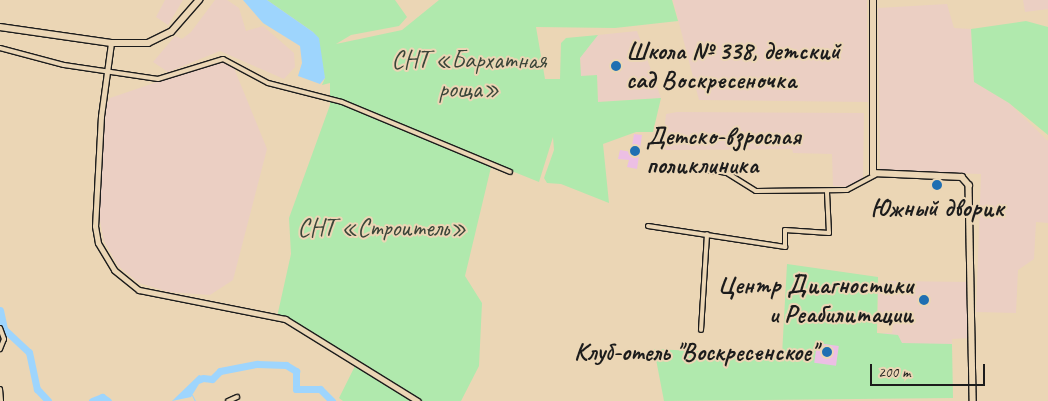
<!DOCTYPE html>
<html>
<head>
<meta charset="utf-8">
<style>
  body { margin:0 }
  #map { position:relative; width:1048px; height:401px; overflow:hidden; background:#ebd6b5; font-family:Caveat,sans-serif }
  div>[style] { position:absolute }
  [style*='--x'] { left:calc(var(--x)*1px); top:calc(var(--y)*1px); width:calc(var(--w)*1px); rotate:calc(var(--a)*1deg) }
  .built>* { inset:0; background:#ebcfc3 }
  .green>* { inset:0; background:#b0e9ad }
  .water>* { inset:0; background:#9ed5fd }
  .stream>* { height:1px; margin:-0.5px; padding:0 0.5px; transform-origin:0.5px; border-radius:0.5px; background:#9ed5fd }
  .river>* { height:7px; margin:-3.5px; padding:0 3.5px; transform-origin:3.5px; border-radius:3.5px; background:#9ed5fd }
  .building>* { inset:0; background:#ecbfe4; transform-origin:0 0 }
  .roads { filter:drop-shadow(1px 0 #1c1c1c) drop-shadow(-1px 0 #1c1c1c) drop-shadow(0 1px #1c1c1c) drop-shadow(0 -1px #1c1c1c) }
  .minor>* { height:4px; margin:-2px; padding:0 2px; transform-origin:2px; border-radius:2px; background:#ebd6b5 }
  .tertiary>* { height:5px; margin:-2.5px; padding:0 2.5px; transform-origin:2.5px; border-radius:2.5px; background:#ebd6b5 }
  .secondary>* { height:5.5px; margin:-2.75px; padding:0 2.75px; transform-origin:2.75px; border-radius:2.75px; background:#ebd6b5 }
  .dots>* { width:14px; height:14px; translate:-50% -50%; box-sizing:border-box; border:2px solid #ebd6b5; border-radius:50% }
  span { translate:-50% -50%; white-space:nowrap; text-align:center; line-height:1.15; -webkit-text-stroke:4px #ebd6b5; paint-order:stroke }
  .poi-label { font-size:25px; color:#1c1c1c; font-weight:700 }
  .left { translate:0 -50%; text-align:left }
  .right { translate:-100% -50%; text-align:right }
  .park-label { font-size:25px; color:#3a4539 }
  .scale { position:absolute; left:870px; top:364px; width:115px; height:22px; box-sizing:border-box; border:2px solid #1c1c1c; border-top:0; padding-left:6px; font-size:15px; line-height:18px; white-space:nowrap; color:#1c1c1c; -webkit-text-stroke:4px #ebd6b5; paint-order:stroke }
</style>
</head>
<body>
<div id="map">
  <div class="built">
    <div style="clip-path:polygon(165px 0,183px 0,168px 25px,156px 17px)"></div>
    <div style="clip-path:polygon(215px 0,227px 0,239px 8px,246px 31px,263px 26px,294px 53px,295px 67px,284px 79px,220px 51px,168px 72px,153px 62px,175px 36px,182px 39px,191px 32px)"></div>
    <div style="clip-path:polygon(673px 0,867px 0,868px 102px,699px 100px)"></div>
    <div style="clip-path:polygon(1023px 0,1048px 0,1048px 9px,1025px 12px)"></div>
    <div style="clip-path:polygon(947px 4px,954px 28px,971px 29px,974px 82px,1009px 103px,1048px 141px,1048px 223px,1036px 222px,1034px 259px,1018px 270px,1016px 313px,976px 312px,981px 174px,880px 171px,878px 8px)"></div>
    <div style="clip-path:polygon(637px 31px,661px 98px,598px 102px,597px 75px,581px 76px,580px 57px,598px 35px)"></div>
    <div style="clip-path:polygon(222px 60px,234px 68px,267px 149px,233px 280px,210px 295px,169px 292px,139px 283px,118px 266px,104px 241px,99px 216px,104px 108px,110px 98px)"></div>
    <div style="clip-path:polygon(677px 112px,864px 113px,863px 179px,850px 187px,833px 186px,832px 154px,793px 153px,792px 149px,662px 150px,666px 114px)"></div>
    <div style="clip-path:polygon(890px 281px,970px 282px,970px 338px,952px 339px,952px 344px,902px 344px,882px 333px,892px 333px,894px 317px,878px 316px,878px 285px)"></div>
  </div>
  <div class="green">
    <div style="clip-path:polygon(267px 0,395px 0,407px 17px,399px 26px,351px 35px,336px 44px,402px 30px,439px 0,672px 0,678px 21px,615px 28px,536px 27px,545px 79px,560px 79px,561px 43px,566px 38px,598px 35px,580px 58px,581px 76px,597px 75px,598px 102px,661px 98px,653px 132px,636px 132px,603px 144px,609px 203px,561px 184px,547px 183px,544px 178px,554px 150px,553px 137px,539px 182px,492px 163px,465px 276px,482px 303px,479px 366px,461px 401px,343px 401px,339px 398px,356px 364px,277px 317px,291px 254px,289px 218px,330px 105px,330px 83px,322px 85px,325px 78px,313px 32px)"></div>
    <div style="clip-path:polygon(1026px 21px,1048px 27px,1048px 135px,1009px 103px,974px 82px,971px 29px)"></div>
    <div style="clip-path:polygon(787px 264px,878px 277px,877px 333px,898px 335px,902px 343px,952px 344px,953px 398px,664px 401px,654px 349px,782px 355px)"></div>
  </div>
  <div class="water">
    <div style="clip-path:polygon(243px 0,267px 0,313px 32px,319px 38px,325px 78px,320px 84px,298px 76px,302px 63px,300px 46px,263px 23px)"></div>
    <div style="clip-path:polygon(199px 375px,212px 379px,199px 384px,191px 397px,172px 401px)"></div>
  </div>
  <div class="stream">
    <div style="--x:192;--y:395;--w:7;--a:63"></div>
  </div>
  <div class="river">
    <div style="--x:0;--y:310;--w:19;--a:78"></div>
    <div style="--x:4;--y:329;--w:34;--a:43"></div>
    <div style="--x:29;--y:352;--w:38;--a:78"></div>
    <div style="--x:37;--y:389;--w:16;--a:47"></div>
    <div style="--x:203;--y:378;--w:9;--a:6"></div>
    <div style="--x:212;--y:379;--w:11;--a:-45"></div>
    <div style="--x:220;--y:371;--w:38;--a:-11"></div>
    <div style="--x:257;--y:364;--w:29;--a:2"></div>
    <div style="--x:286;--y:365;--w:12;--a:31"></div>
    <div style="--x:296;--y:371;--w:18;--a:90"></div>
    <div style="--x:296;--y:389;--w:24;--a:0"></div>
    <div style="--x:320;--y:389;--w:17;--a:45"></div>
    <div style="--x:92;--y:401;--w:11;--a:-22"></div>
    <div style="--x:102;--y:397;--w:7;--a:34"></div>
  </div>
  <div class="building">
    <div style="clip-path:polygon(634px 134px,642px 135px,637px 169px,627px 167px,629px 160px,618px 159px,620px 150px,631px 152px)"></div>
    <div style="left:817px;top:343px;width:22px;height:20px;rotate:8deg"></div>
  </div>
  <div class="roads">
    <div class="minor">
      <div style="--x:0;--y:48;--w:66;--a:14.9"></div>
      <div style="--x:64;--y:65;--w:95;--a:8.5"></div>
      <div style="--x:158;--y:79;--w:68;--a:-17.1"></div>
      <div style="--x:223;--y:59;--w:51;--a:28.1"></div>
      <div style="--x:268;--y:83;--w:76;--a:14.4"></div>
      <div style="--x:342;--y:102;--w:182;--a:22.6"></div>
      <div style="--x:704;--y:170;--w:23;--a:7"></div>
      <div style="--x:727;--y:173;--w:34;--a:32"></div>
      <div style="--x:756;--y:191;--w:91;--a:-0.6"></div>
      <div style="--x:847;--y:190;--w:32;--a:-28"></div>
      <div style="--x:648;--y:226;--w:139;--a:8.7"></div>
      <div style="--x:785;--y:247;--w:17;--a:-90"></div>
      <div style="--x:785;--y:230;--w:44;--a:3.9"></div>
      <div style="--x:829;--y:233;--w:41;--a:-92.8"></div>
      <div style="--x:0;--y:328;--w:12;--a:70"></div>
      <div style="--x:4;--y:339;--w:11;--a:112"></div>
      <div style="--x:701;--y:330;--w:96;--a:-86.4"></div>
      <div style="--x:0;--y:389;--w:12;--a:85"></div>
      <div style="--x:228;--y:401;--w:10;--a:-24"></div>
    </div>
    <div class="tertiary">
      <div style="--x:111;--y:43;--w:74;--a:97.8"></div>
      <div style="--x:101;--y:116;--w:110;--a:93.1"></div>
      <div style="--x:95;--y:226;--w:17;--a:80"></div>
      <div style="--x:98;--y:243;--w:31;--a:59"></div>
      <div style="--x:114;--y:270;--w:32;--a:39"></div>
      <div style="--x:139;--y:290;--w:149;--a:11.2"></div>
      <div style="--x:285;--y:319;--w:156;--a:31.7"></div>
    </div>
    <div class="secondary">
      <div style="--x:874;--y:0;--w:173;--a:90.3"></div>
      <div style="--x:873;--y:173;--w:89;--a:2.6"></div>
      <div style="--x:962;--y:177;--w:11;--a:49"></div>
      <div style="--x:969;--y:185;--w:216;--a:88.9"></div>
      <div style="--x:0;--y:27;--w:112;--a:8.2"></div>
      <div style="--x:111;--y:43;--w:37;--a:0"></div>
      <div style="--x:148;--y:43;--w:25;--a:-26"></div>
      <div style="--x:171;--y:32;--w:43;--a:-48.8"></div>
    </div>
  </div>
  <div class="dots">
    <div style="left:616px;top:66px;background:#1f6fb2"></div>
    <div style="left:635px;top:151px;background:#1f6fb2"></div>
    <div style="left:937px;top:185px;background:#1f6fb2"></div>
    <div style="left:924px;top:300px;background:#1f6fb2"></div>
    <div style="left:827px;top:352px;background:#1f6fb2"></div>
  </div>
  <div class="poi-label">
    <span class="left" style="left:626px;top:66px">Школа № 338, детский<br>сад Воскресеночка</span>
    <span class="left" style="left:646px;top:151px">Детско-взрослая<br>поликлиника</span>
    <span style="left:937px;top:208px">Южный дворик</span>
    <span class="right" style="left:913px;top:300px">Центр Диагностики<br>и Реабилитации</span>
    <span class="right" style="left:817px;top:352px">Клуб-отель "Воскресенское"</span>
  </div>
  <div class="park-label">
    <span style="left:469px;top:75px">СНТ «Бархатная<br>роща»</span>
    <span style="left:382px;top:228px">СНТ «Строитель»</span>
  </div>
  <div class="scale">200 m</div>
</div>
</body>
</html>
